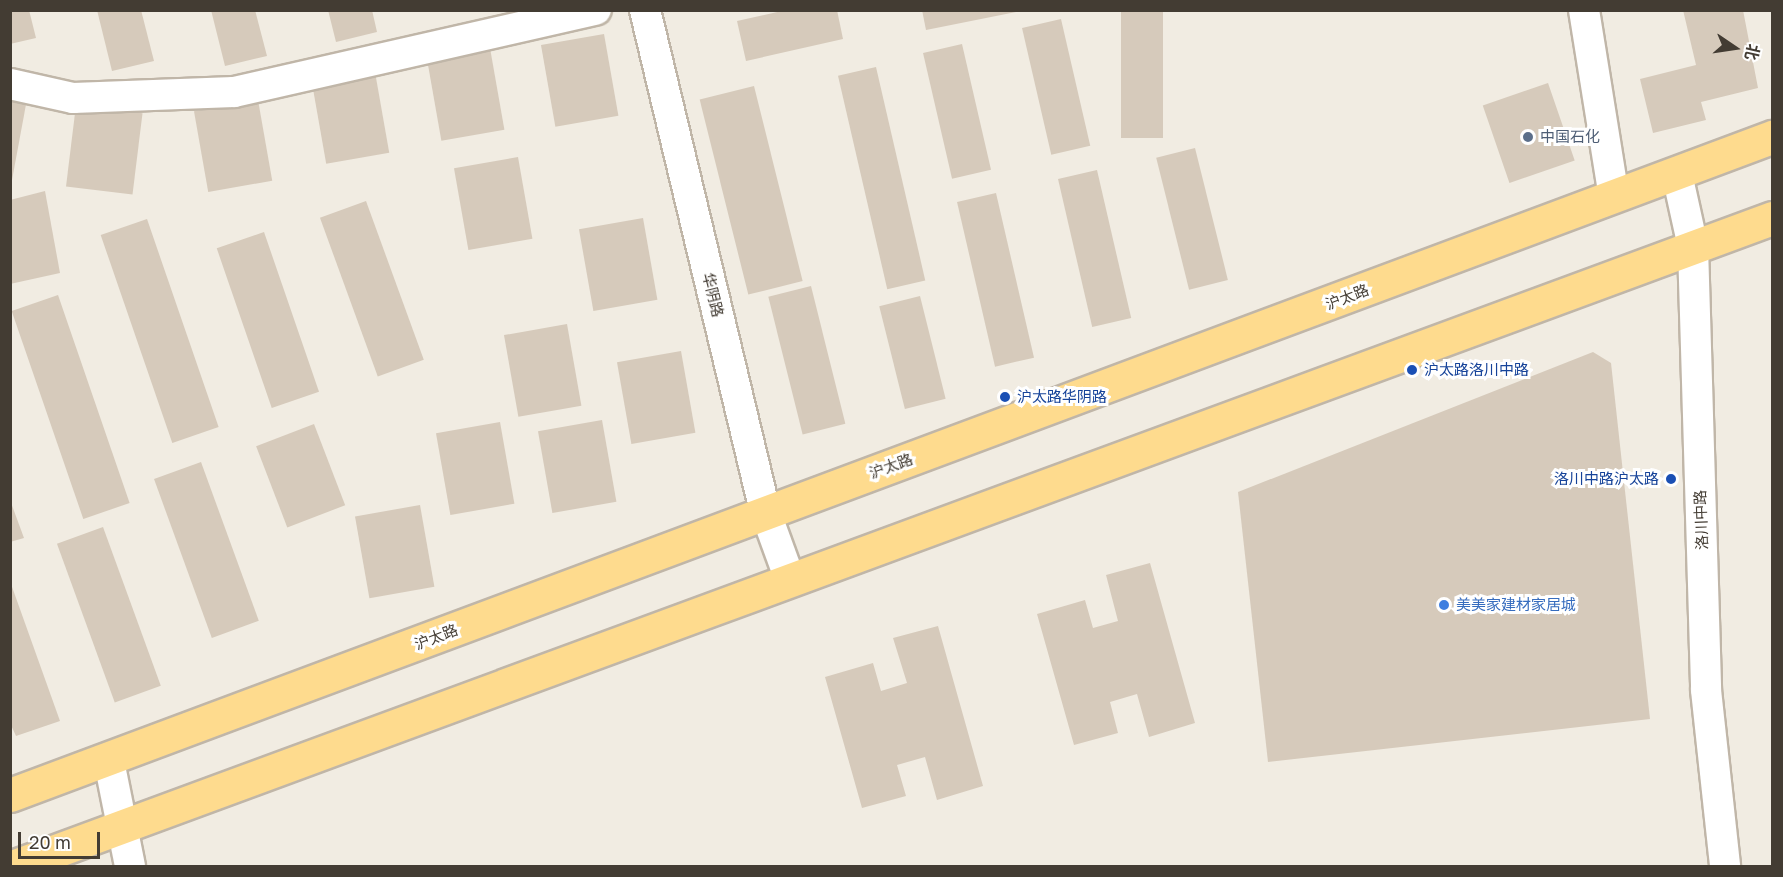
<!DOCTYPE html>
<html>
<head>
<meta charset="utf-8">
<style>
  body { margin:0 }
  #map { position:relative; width:1783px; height:877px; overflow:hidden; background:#f1ece2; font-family:"Golos Text","Noto Sans SC",sans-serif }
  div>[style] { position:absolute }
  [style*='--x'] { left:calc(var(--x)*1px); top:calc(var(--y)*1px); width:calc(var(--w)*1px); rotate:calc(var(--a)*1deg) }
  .building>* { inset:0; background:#d6cabb; transform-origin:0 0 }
  .roads { filter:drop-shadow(2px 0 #c0b6a8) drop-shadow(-2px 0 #c0b6a8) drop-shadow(0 2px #c0b6a8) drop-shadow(0 -2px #c0b6a8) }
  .minor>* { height:30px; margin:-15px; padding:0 15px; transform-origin:15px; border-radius:15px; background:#fff }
  .major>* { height:33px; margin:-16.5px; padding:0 16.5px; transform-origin:16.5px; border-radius:16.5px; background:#fedb8e }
  .dots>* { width:16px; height:16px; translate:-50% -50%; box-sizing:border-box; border:3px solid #fff; border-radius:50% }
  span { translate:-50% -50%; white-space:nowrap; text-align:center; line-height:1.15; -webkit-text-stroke:6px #fff; paint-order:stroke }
  .service-label { font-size:15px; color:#4e5e75 }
  .left { translate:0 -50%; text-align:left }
  .street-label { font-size:15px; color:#433c33 }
  .transit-label { font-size:15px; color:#164399 }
  .right { translate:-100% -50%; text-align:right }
  .shop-label { font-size:15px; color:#366cbe }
  .frame { position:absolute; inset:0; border:12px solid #433c33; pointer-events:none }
  .north { position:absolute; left:1705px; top:18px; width:60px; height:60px; -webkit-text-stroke:4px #fff; paint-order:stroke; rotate:103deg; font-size:16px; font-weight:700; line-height:24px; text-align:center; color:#433c33 }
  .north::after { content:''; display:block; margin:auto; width:21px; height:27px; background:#433c33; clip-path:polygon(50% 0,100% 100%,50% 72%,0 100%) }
  .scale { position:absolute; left:18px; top:832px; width:82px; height:27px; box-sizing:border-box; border:3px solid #433c33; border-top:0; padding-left:8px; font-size:18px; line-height:21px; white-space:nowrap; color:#433c33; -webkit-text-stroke:4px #fff; paint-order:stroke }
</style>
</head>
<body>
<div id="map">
  <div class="building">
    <div style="clip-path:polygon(10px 10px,29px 10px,36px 38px,10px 44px)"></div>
    <div style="clip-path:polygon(97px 10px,141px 10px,154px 61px,112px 71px)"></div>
    <div style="clip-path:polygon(211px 10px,255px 10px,267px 56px,225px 66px)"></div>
    <div style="clip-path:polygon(328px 10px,372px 10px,377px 32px,336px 42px)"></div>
    <div style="clip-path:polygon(786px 10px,837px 10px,843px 39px,746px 61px,737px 21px)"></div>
    <div style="clip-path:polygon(922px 10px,1016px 10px,1016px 12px,926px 30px)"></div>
    <div style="left:1121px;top:10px;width:42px;height:128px"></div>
    <div style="clip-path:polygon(1683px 10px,1743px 10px,1758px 88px,1701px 102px,1706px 120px,1653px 133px,1640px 79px,1696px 65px)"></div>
    <div style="left:1061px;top:19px;width:130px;height:40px;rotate:77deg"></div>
    <div style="left:604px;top:34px;width:83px;height:64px;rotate:80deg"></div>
    <div style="left:962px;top:44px;width:129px;height:40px;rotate:77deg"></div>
    <div style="left:490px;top:48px;width:83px;height:64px;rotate:80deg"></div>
    <div style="left:876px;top:67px;width:219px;height:39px;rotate:77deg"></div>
    <div style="left:375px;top:72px;width:82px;height:64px;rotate:80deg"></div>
    <div style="left:1548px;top:83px;width:82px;height:69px;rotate:71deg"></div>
    <div style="left:754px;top:86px;width:201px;height:56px;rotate:76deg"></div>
    <div style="clip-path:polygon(10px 97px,27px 99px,12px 180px,10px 180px)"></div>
    <div style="left:258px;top:100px;width:82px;height:65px;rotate:80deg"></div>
    <div style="left:76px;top:105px;width:67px;height:82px;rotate:7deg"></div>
    <div style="left:1195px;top:148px;width:136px;height:40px;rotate:76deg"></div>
    <div style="left:518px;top:157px;width:83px;height:65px;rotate:80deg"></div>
    <div style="left:1097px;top:170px;width:152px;height:40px;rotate:77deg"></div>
    <div style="clip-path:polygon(45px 191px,60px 273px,10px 284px,10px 200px)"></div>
    <div style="left:996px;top:193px;width:169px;height:40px;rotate:77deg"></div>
    <div style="left:366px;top:201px;width:169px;height:49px;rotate:70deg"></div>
    <div style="left:643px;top:218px;width:83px;height:65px;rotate:80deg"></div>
    <div style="left:147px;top:219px;width:220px;height:49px;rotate:71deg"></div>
    <div style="left:264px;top:232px;width:169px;height:50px;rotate:71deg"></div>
    <div style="left:811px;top:286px;width:142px;height:44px;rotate:76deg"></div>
    <div style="left:58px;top:295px;width:220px;height:49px;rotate:71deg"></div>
    <div style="left:920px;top:296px;width:106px;height:42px;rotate:76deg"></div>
    <div style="left:567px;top:324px;width:83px;height:64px;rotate:80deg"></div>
    <div style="left:681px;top:351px;width:83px;height:65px;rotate:80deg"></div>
    <div style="clip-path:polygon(1593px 352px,1611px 363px,1650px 719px,1268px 762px,1238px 492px)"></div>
    <div style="left:602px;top:420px;width:83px;height:65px;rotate:80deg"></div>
    <div style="left:500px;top:422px;width:83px;height:65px;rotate:80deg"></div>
    <div style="left:314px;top:424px;width:87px;height:62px;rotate:69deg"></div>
    <div style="left:201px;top:462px;width:169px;height:50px;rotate:70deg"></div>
    <div style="clip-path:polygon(10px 500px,24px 538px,10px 542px)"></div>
    <div style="left:420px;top:505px;width:83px;height:66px;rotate:80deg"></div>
    <div style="left:103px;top:527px;width:169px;height:49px;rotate:70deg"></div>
    <div style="clip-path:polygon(1150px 563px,1195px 723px,1149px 737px,1137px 694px,1110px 702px,1118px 733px,1074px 745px,1037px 614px,1085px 600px,1093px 628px,1118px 621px,1106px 575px)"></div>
    <div style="clip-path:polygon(11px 584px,60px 721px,16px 736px,10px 723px)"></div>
    <div style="clip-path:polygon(938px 626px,983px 786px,937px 800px,925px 757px,897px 765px,906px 796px,862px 808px,825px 677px,873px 663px,881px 691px,907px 683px,893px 638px)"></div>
  </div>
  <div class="roads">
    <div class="minor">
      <div style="--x:645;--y:10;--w:515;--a:76.53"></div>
      <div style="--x:765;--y:511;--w:70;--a:70"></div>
      <div style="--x:1584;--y:10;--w:189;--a:80.9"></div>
      <div style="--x:10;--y:84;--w:65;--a:12.5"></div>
      <div style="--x:73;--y:98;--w:161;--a:-2.1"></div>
      <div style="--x:234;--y:92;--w:371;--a:-12.8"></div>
      <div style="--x:1677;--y:174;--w:75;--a:77.6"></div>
      <div style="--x:1693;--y:247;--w:443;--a:88.3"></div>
      <div style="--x:1706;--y:690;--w:177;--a:83.8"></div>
      <div style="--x:109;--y:761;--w:107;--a:78.7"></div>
    </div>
    <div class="major">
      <div style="--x:10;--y:795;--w:1881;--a:-20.48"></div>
      <div style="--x:15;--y:866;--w:1873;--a:-20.24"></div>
    </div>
  </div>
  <div class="dots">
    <div style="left:1528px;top:137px;background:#5c6f8a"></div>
    <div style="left:1412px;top:370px;background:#1a4fb4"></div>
    <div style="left:1005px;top:397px;background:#1a4fb4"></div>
    <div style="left:1671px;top:479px;background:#1a4fb4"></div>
    <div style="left:1444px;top:605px;background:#3f7fe0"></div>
  </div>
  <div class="service-label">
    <span class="left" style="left:1540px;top:137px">中国石化</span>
  </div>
  <div class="street-label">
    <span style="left:713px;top:295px;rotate:76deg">华阴路</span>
    <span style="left:1347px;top:297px;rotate:-21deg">沪太路</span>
    <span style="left:891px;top:466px;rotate:-20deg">沪太路</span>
    <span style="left:1701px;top:520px;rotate:-92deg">洛川中路</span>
    <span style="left:436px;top:637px;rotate:-21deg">沪太路</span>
  </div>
  <div class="transit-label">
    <span class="left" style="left:1424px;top:370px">沪太路洛川中路</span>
    <span class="left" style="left:1017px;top:397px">沪太路华阴路</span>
    <span class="right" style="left:1659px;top:479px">洛川中路沪太路</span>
  </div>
  <div class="shop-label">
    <span class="left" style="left:1456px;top:605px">美美家建材家居城</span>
  </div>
  <div class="frame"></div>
  <div class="north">北</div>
  <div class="scale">20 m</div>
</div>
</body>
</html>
